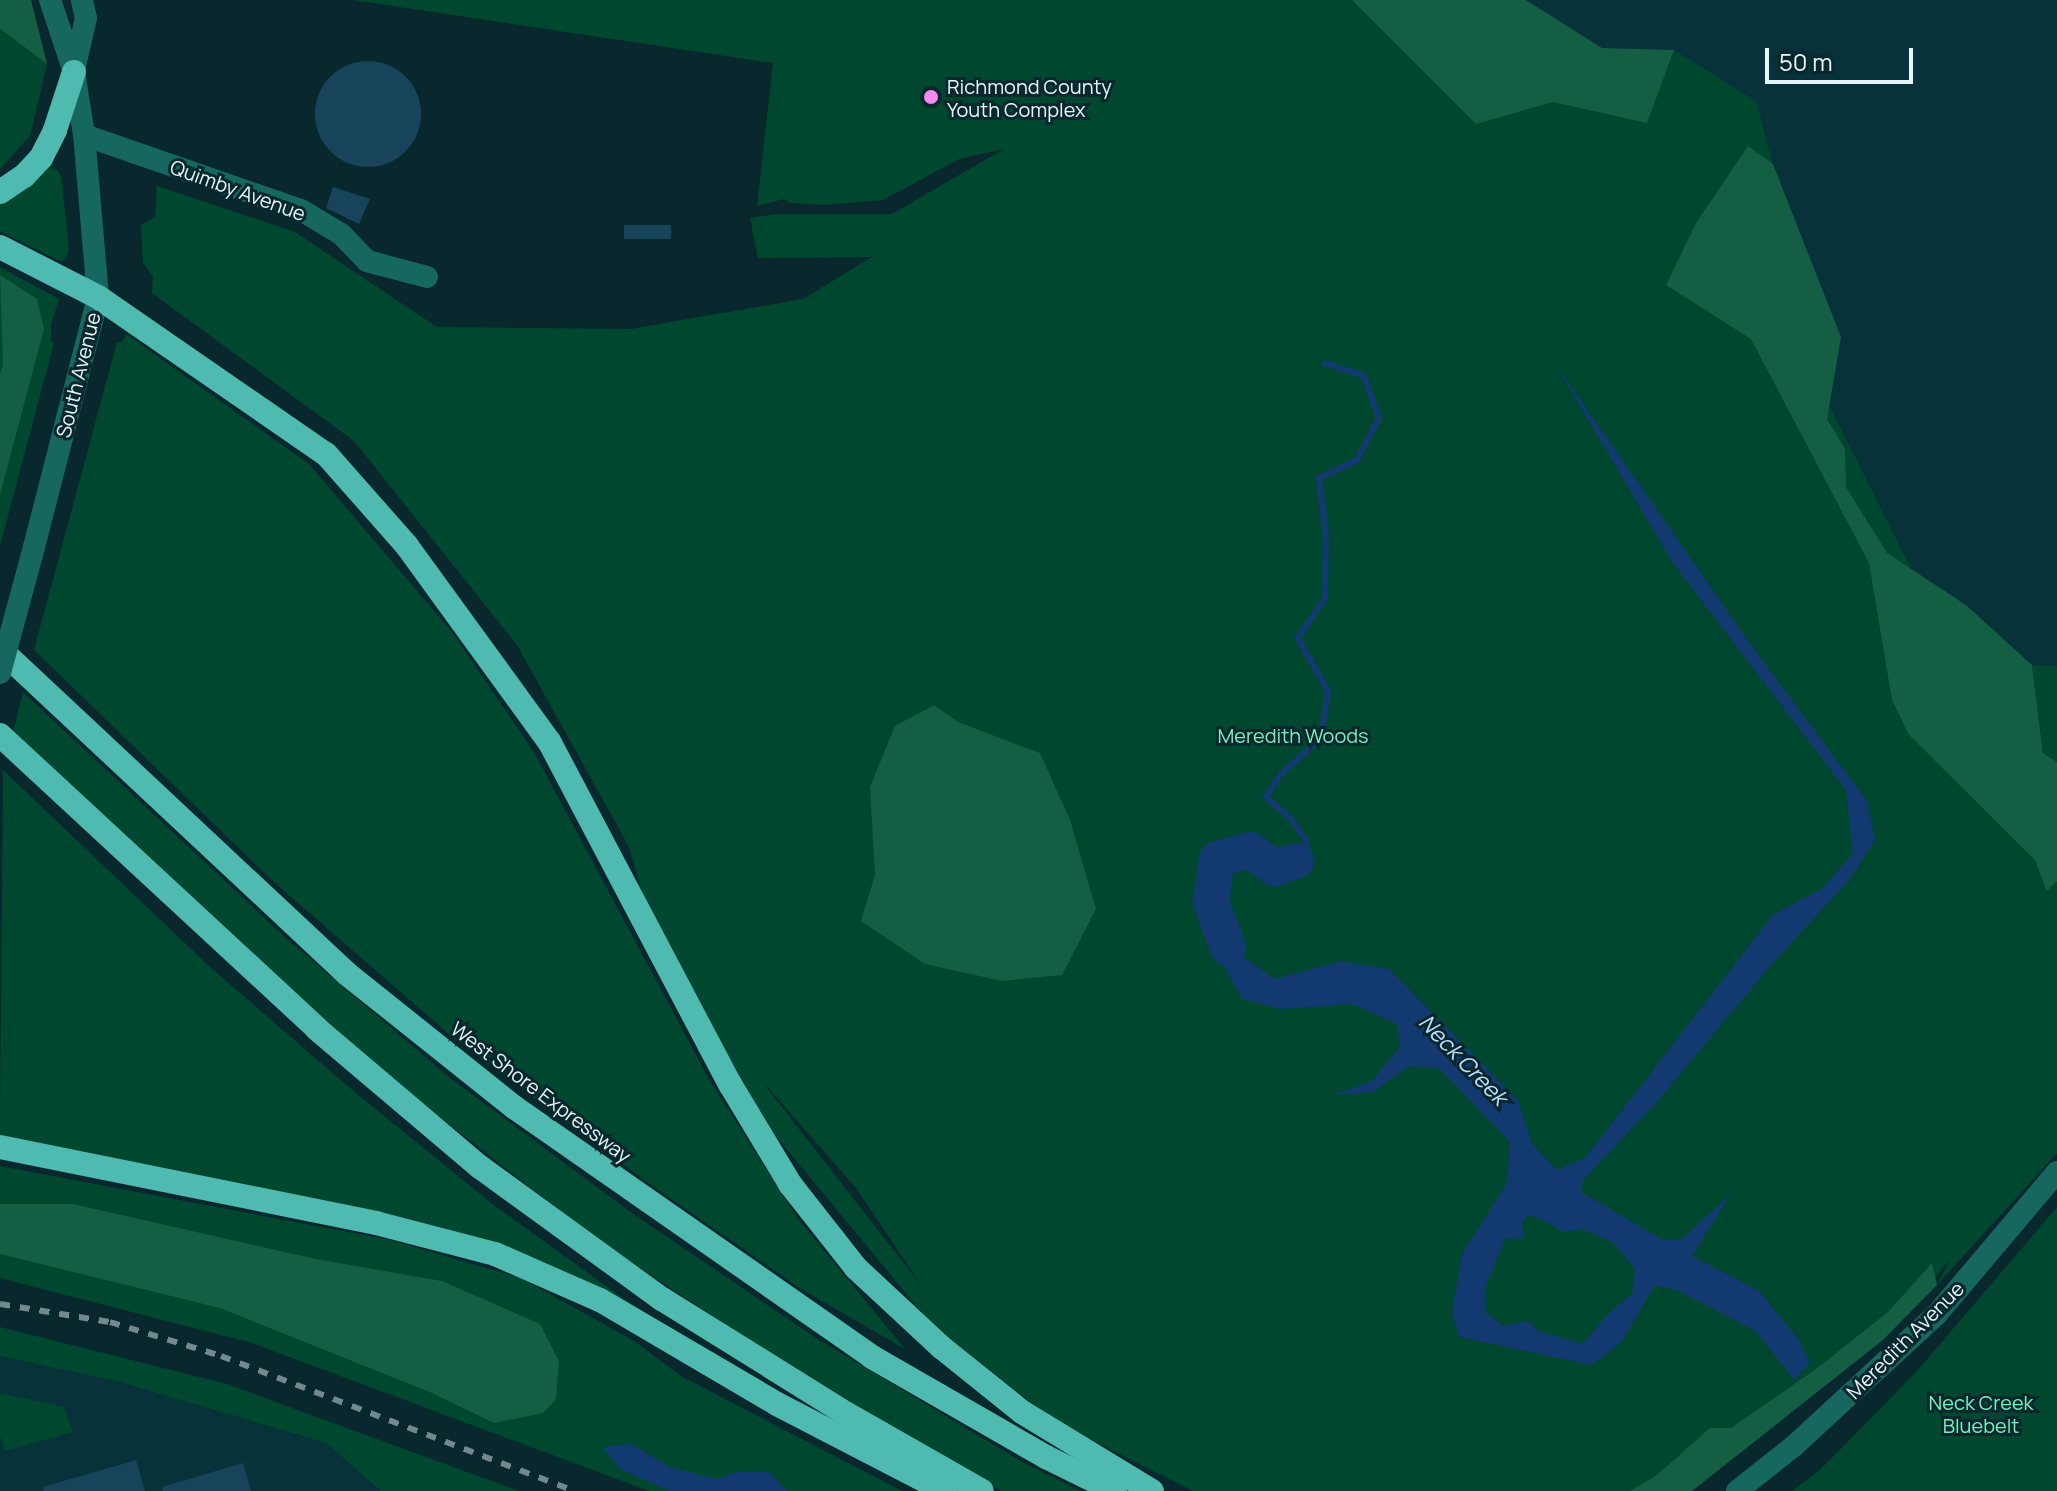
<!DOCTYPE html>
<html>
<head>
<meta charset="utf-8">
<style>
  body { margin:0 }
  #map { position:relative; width:2057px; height:1491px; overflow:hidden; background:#09282d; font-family:Manrope,sans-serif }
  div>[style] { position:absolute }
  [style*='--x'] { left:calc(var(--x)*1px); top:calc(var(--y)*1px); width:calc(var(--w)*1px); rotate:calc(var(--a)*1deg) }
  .built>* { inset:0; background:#073239 }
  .green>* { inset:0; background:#004730 }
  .forest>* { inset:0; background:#145e43 }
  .water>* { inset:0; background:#133a70 }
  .stream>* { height:6px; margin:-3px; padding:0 3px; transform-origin:3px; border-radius:3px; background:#133a70 }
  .river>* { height:36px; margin:-18px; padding:0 18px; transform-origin:18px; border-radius:18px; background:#133a70 }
  .building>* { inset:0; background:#17445b; transform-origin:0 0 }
  .round { border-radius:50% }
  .minor>* { height:22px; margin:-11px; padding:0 11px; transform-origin:11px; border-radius:11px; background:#176761 }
  .tertiary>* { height:22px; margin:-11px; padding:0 11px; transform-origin:11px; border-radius:11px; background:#176761 }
  .motorway>* { height:24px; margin:-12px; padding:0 12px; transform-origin:12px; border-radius:12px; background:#4fbab0 }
  .rail>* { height:6px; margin-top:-3px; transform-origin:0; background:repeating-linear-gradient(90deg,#72898e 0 10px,transparent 0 20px) }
  .tertiary-bridge>* { height:22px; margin:-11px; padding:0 11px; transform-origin:11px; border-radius:11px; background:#176761 }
  .dots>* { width:22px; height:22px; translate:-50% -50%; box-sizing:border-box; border:4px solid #09282d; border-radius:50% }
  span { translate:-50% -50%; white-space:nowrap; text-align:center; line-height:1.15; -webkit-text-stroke:6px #09282d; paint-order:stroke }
  .poi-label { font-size:20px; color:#e5f5f9 }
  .left { translate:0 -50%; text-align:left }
  .street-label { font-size:20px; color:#e5f5f9 }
  .park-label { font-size:20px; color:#75f1bd }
  .water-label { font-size:22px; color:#c3dbfd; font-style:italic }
  .scale { position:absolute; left:1765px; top:48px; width:148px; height:36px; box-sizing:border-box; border:4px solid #e5f5f9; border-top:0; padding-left:10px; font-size:24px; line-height:28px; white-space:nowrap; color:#e5f5f9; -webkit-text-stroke:6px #09282d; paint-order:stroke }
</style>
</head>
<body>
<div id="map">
  <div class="built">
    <div style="clip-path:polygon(1526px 0,2057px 0,2057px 666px,2032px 665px,1966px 605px,1887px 553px,1827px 419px,1840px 337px,1773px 164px,1756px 101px,1674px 51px,1602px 48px)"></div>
    <div style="clip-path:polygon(0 1356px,116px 1381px,326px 1443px,381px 1491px,0 1491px)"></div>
  </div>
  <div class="green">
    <div style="clip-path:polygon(evenodd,353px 0,1352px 0,1518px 112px,1553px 102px,1646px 122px,1674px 50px,1756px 101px,1773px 164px,1748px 147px,1720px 188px,2057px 859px,2057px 1153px,1937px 1285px,1951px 1258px,1908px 1309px,1666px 1491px,1193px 1491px,1056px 1422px,933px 1326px,775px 1135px,724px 1049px,644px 900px,629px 847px,517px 645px,354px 441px,152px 293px,153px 277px,143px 263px,141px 225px,155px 217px,157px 186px,295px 232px,437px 327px,631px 329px,803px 299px,872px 257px,758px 258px,750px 218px,776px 214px,892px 214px,1004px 149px,959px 159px,883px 200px,825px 205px,790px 203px,784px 199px,757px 206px,773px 63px,353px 0,765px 1084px,856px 1188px,924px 1289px,764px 1084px,765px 1084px)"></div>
    <div style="clip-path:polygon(0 29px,47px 64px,30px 136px,0 169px)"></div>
    <div style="clip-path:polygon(46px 167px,56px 169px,61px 175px,69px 249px,65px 259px,60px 261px,0 231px,0 204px)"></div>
    <div style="clip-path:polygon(0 267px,59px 299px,51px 324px,51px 341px,54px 343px,0 546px)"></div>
    <div style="clip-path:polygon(126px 334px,309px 464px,452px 632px,534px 752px,710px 1081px,798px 1219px,905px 1349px,801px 1289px,647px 1182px,457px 1041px,275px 883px,34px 650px,117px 342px,122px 342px)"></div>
    <div style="clip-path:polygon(2032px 665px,2057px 666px,2057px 762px,2043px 753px)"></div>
    <div style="clip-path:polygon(23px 692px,288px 940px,450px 1078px,629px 1211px,816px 1338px,1022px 1462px,1081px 1491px,1001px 1491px,793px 1369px,605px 1245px,424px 1105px,255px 960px,13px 732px)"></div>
    <div style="clip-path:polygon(3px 770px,211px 968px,357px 1094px,495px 1206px,688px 1345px,577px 1284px,0 1136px)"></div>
    <div style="clip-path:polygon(0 1166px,390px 1240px,521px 1278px,634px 1341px,681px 1376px,902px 1491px,649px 1491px,252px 1343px,0 1278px)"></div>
    <div style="clip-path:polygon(2057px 1207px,2057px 1491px,1792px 1491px,1820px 1470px,1918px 1370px)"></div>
    <div style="clip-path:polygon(0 1327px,227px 1384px,519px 1491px,381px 1491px,326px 1443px,116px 1381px,0 1356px)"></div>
    <div style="clip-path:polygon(0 1393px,64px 1407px,73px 1432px,5px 1451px,0 1435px)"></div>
  </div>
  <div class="forest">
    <div style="clip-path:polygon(0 0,31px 0,47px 64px,0 29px)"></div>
    <div style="clip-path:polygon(1352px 0,1526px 0,1602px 48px,1674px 50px,1647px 123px,1553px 102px,1476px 124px)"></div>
    <div style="clip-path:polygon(1748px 146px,1773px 164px,1841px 337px,1827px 419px,1845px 449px,1846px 487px,1887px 553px,1966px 605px,2032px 665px,2043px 753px,2057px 762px,2057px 881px,2047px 891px,2035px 860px,1909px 735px,1892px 700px,1869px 563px,1751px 339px,1666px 285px,1696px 223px)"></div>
    <div style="clip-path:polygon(0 275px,37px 299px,44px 329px,0 495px,0 373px,3px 365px)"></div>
    <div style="clip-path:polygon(934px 705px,958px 722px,1040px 753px,1070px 820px,1096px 909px,1062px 975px,1002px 981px,925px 964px,861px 921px,875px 875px,870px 787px,895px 726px)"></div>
    <div style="clip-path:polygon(0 1204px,73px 1204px,316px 1259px,442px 1281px,540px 1324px,559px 1361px,556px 1399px,543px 1413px,494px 1423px,432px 1393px,220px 1308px,0 1254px)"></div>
    <div style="clip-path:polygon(1932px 1263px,1937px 1285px,1883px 1340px,1692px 1491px,1630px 1491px,1657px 1475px,1710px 1428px,1731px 1428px,1816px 1369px,1888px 1312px)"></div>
  </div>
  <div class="water">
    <div style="clip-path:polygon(evenodd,1554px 362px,1753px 648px,1867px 801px,1875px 840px,1849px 880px,1770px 966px,1655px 1104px,1583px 1180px,1581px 1192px,1663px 1240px,1682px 1239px,1731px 1194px,1692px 1256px,1759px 1291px,1799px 1340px,1810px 1362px,1794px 1380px,1756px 1331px,1679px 1291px,1655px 1285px,1622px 1341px,1592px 1365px,1459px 1337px,1452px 1313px,1462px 1254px,1507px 1183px,1510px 1142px,1439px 1068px,1409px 1066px,1373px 1092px,1333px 1095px,1372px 1081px,1400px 1047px,1397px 1024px,1352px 1004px,1281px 1009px,1242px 999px,1213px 945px,1211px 902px,1243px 957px,1275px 979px,1341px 961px,1389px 969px,1518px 1100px,1532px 1144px,1557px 1170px,1586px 1157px,1773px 915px,1823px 888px,1853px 853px,1846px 790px,1673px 563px,1554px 362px,1527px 1215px,1539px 1218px,1563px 1232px,1583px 1229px,1614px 1243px,1635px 1269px,1633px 1293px,1608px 1314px,1583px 1344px,1538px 1331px,1528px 1321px,1502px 1326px,1486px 1313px,1485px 1288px,1505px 1239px,1524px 1238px,1522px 1223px,1527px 1215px)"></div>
    <div style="clip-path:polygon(631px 1444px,670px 1467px,716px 1479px,741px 1471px,769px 1472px,787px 1491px,670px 1491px,620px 1469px,602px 1447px)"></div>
  </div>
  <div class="stream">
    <div style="--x:1296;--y:861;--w:12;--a:-20"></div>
    <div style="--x:1307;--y:857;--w:15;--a:-90"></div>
    <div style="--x:1307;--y:842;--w:28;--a:-125"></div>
    <div style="--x:1291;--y:819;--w:33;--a:-139"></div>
    <div style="--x:1266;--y:797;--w:27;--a:-57"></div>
    <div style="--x:1281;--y:774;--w:54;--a:-42"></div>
    <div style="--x:1321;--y:738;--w:47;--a:-81.3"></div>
    <div style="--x:1328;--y:692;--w:62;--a:-119.1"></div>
    <div style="--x:1298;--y:638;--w:48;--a:-56"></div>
    <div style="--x:1325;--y:598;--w:61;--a:-89.1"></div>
    <div style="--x:1326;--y:537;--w:59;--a:-96.8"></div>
    <div style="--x:1319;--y:478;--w:42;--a:-25.3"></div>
    <div style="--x:1357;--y:460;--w:47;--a:-62.4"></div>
    <div style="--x:1379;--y:418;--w:45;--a:-109.7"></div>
    <div style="--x:1364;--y:376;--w:41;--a:-161.6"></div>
  </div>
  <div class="river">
    <div style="--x:1228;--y:948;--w:49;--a:-110.3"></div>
    <div style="--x:1211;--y:902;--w:43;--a:-82.1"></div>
    <div style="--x:1217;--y:859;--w:34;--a:-15"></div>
    <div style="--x:1250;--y:850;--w:31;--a:36"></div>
    <div style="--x:1275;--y:868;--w:22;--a:-18"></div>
  </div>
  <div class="building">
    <div class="round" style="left:315px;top:61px;width:106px;height:106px"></div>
    <div style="clip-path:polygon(333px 187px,370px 199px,359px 224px,326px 208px)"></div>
    <div style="left:671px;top:225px;width:14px;height:47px;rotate:90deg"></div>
    <div style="clip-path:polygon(136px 1460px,145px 1491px,44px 1491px,43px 1487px)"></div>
    <div style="clip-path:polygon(243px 1463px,251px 1491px,163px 1491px,162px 1487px)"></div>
  </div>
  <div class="minor">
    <div style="--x:84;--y:135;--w:230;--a:19.1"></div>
    <div style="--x:301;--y:210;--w:47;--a:31"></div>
    <div style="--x:341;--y:234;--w:37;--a:46"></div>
    <div style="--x:367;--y:261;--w:62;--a:14.9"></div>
    <div style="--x:1737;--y:1491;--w:74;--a:-38.4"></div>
    <div style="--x:1795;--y:1445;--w:193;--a:-42.7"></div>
    <div style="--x:1937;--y:1314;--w:186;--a:-49.8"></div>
  </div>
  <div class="tertiary">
    <div style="--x:74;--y:70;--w:53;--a:-77"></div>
    <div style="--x:86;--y:18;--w:18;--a:-103"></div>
    <div style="--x:34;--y:547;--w:258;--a:-75.6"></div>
    <div style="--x:98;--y:297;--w:163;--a:-94.9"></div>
    <div style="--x:84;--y:135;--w:64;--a:-99"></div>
    <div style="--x:74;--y:72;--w:76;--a:-108.4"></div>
  </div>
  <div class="motorway">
    <div style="--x:0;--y:192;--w:29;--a:-34"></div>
    <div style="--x:24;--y:176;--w:25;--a:-47"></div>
    <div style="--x:41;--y:158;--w:31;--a:-63"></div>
    <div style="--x:55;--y:130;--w:61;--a:-71.9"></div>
    <div style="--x:0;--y:247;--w:110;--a:27"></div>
    <div style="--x:98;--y:297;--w:277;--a:34.6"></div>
    <div style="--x:326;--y:454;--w:123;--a:48.6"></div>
    <div style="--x:407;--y:546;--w:243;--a:54"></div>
    <div style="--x:550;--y:743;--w:386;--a:62.2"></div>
    <div style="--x:730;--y:1084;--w:117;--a:59"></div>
    <div style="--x:790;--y:1184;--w:107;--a:51.8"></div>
    <div style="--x:856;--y:1268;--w:116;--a:42.9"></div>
    <div style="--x:941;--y:1347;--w:104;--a:38.7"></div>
    <div style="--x:1022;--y:1412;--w:152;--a:31.3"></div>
    <div style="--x:0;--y:649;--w:474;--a:43.1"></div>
    <div style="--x:346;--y:973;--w:215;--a:38.6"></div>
    <div style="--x:514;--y:1107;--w:437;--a:34.9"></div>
    <div style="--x:872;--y:1357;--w:201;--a:29.9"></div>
    <div style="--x:1046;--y:1457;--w:77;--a:26.2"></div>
    <div style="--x:0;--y:735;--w:432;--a:42.8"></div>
    <div style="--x:317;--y:1029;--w:214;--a:40.3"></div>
    <div style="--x:480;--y:1167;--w:225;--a:36"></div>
    <div style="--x:662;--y:1299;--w:218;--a:31.9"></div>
    <div style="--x:847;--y:1414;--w:155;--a:29.7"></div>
    <div style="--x:0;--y:1147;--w:384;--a:11.4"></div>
    <div style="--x:376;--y:1223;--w:123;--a:14.6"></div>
    <div style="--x:495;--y:1254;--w:115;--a:23.7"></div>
    <div style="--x:600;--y:1300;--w:205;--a:30.4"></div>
    <div style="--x:777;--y:1404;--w:189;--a:27.4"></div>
  </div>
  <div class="rail">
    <div style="--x:0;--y:1304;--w:111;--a:9.3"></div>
    <div style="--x:110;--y:1322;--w:116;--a:17"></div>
    <div style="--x:221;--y:1356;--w:379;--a:20.9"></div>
  </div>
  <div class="tertiary-bridge">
    <div style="--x:0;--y:673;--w:131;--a:-74.9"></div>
  </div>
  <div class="dots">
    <div style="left:931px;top:97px;background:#f489f0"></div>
  </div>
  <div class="poi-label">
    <span class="left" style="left:947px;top:98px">Richmond County<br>Youth Complex</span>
  </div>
  <div class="street-label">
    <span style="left:238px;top:190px;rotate:20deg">Quimby Avenue</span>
    <span style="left:78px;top:375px;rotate:-76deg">South Avenue</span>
    <span style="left:541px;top:1092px;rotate:37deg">West Shore Expressway</span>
    <span style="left:1905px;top:1340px;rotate:-45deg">Meredith Avenue</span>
  </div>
  <div class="park-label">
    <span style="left:1293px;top:735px">Meredith Woods</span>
    <span style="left:1981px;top:1414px">Neck Creek<br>Bluebelt</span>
  </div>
  <div class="water-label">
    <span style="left:1463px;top:1060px;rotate:46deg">Neck Creek</span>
  </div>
  <div class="scale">50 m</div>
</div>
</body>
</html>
